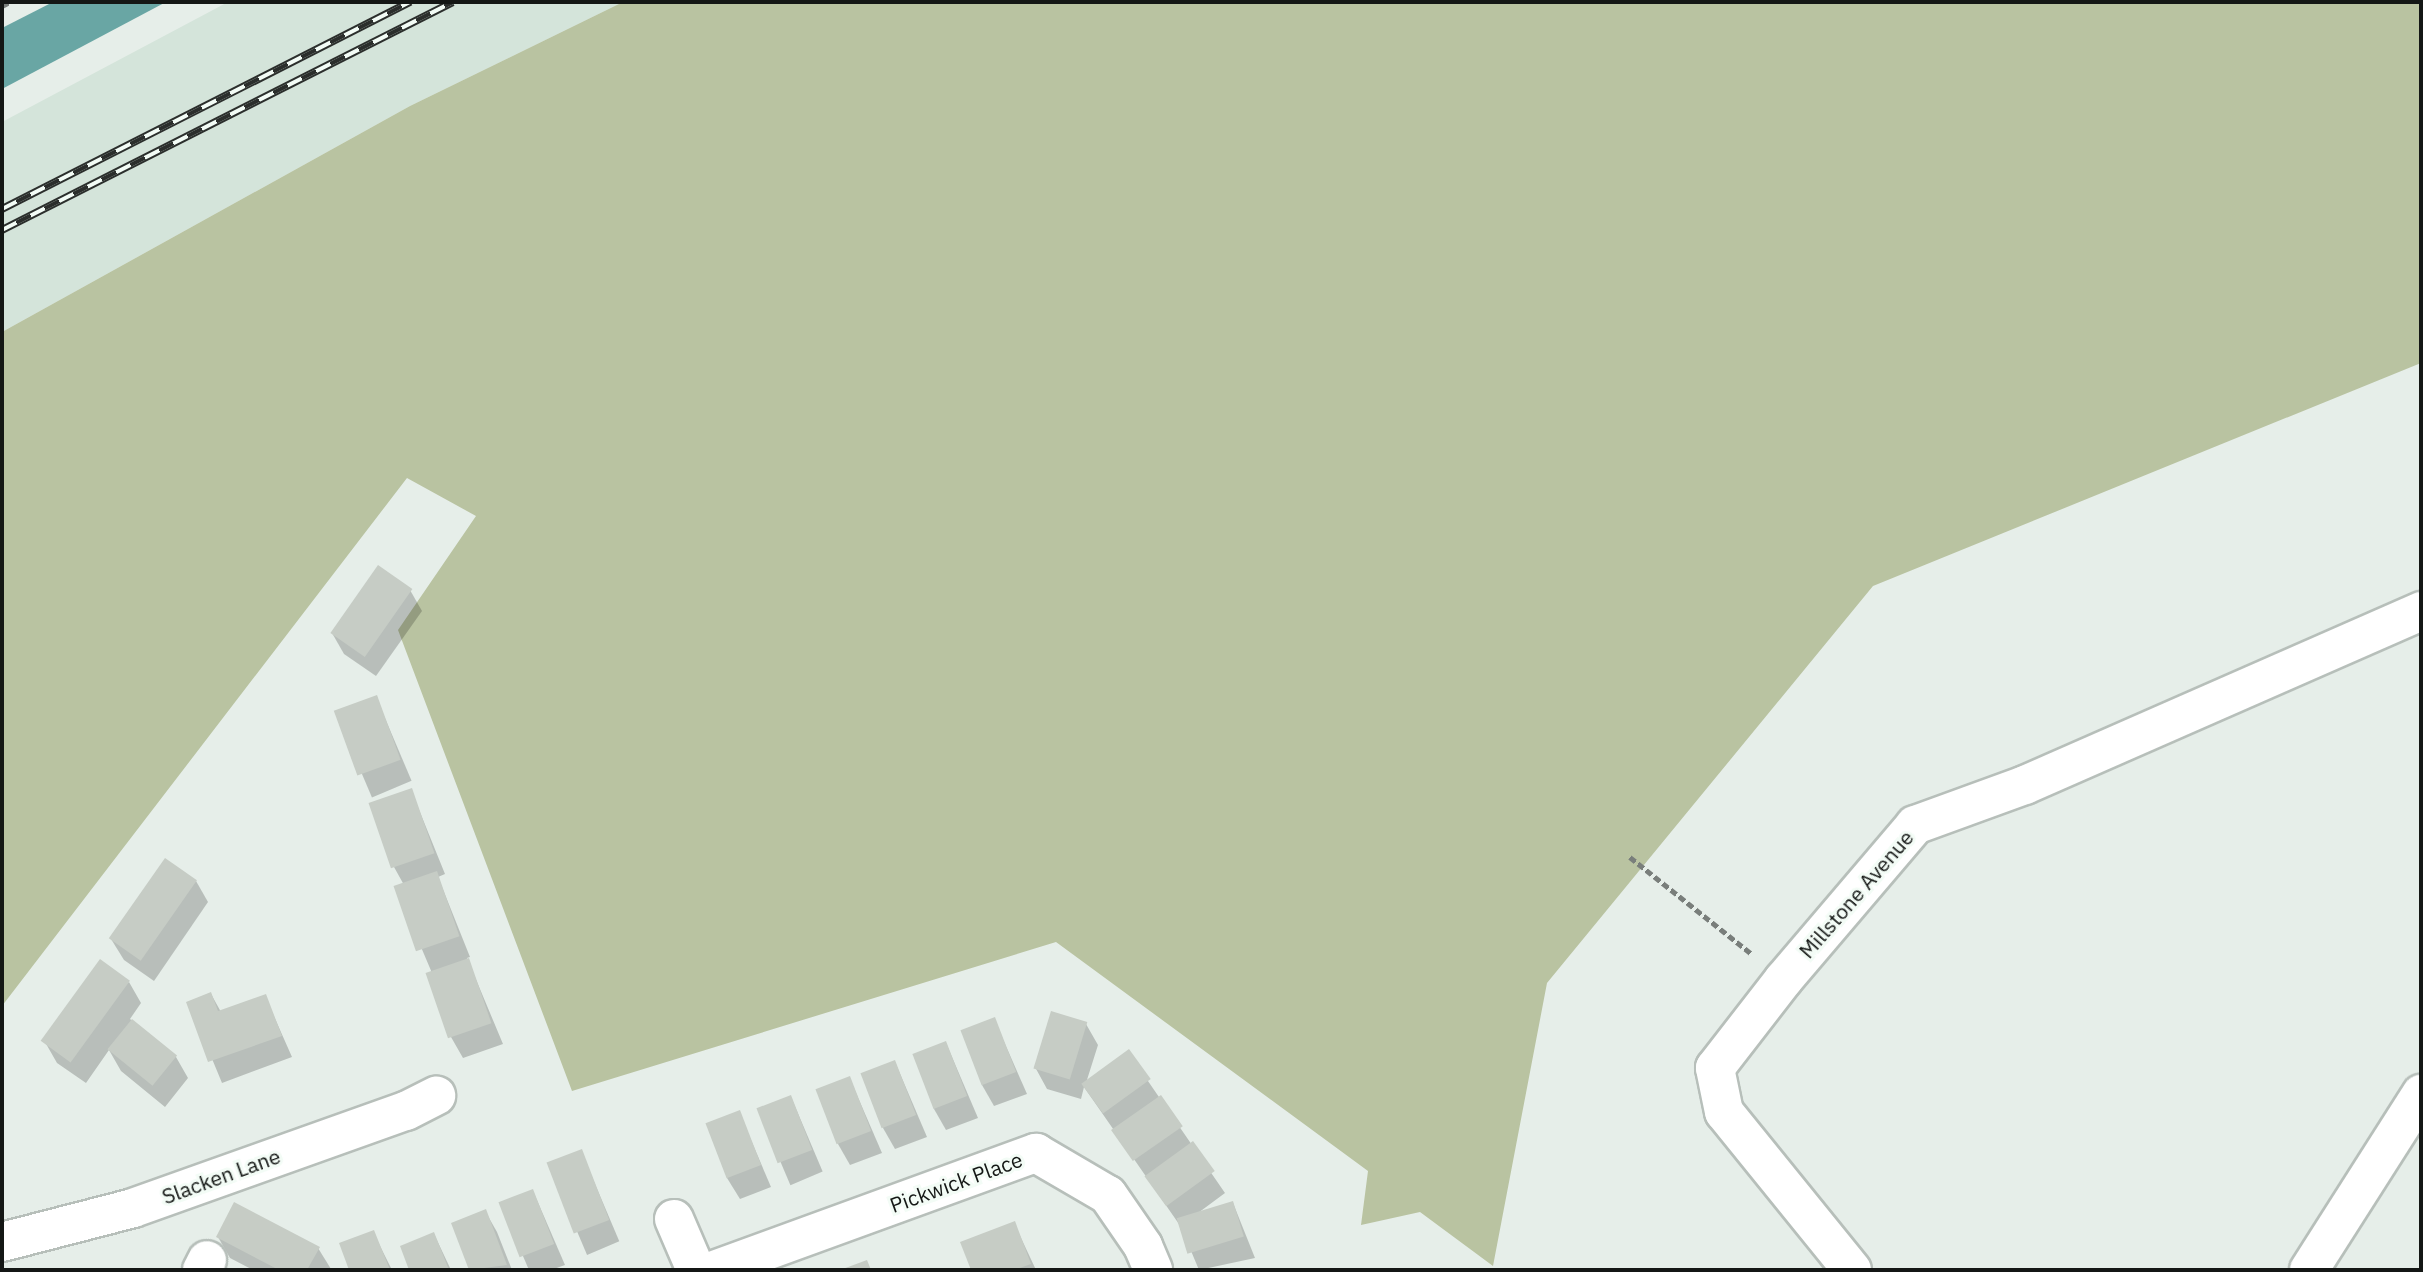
<!DOCTYPE html>
<html>
<head>
<meta charset="utf-8">
<style>
  body { margin:0 }
  #map { position:relative; width:2423px; height:1272px; overflow:hidden; background:#e6eee9; font-family:"IBM Plex Sans",sans-serif }
  div>[style] { position:absolute }
  [style*='--x'] { left:calc(var(--x)*1px); top:calc(var(--y)*1px); width:calc(var(--w)*1px); rotate:calc(var(--a)*1deg) }
  .built>* { inset:0; background:#d4e4da }
  .green>* { inset:0; background:#b9c3a1 }
  .water>* { inset:0; background:#69a6a4 }
  .shadow>* { inset:0; background:#0003; transform-origin:0 0 }
  .building>* { inset:0; background:#c6ccc5; transform-origin:0 0 }
  .path>* { height:4.5px; margin-top:-2.25px; transform-origin:0; background:repeating-linear-gradient(90deg,#797e7b 0 7px,transparent 0 10.5px) }
  .roads { filter:drop-shadow(2px 0 #b7bfba) drop-shadow(-2px 0 #b7bfba) drop-shadow(0 2px #b7bfba) drop-shadow(0 -2px #b7bfba) }
  .street>* { height:38px; margin:-19px; padding:0 19px; transform-origin:19px; border-radius:19px; background:#fff }
  .rail>* { height:8px; margin-top:-4px; transform-origin:0; background:repeating-linear-gradient(90deg,#f3fcf6 0 16px,#2b2e2c 0 32px); box-sizing:border-box; border-block:2px solid #2b2e2c }
  span { translate:-50% -50%; white-space:nowrap; text-align:center; line-height:1.15; -webkit-text-stroke:6px #f3fcf6; paint-order:stroke }
  .street-label { font-size:21px; color:#141715 }
  .frame { position:absolute; inset:0; border:4px solid #141715; pointer-events:none }
</style>
</head>
<body>
<div id="map">
  <div class="built">
    <div style="clip-path:polygon(228px 2px,623px 2px,410px 106px,2px 332px,2px 122px)"></div>
  </div>
  <div class="green">
    <div style="clip-path:polygon(623px 2px,2421px 2px,2421px 363px,1873px 586px,1547px 983px,1493px 1266px,1420px 1212px,1361px 1225px,1368px 1171px,1056px 942px,572px 1091px,398px 630px,476px 516px,407px 478px,2px 1006px,2px 332px,410px 106px)"></div>
  </div>
  <div class="water">
    <div style="clip-path:polygon(53px 2px,166px 2px,2px 89px,2px 28px)"></div>
  </div>
  <div class="shadow">
    <div style="clip-path:polygon(410px 590px,422px 611px,376px 676px,344px 654px,332px 633px)"></div>
    <div style="left:376px;top:697px;width:91px;height:43px;rotate:67deg"></div>
    <div style="clip-path:polygon(411px 790px,445px 874px,438px 877px,470px 957px,467px 958px,503px 1044px,463px 1058px,451px 1037px,432px 973px,396px 888px,404px 885px,394px 867px)"></div>
    <div style="clip-path:polygon(196px 881px,208px 902px,154px 981px,124px 960px,111px 939px)"></div>
    <div style="clip-path:polygon(129px 982px,141px 1003px,130px 1019px,176px 1057px,188px 1078px,165px 1107px,121px 1071px,109px 1050px,86px 1083px,57px 1063px,45px 1042px)"></div>
    <div style="clip-path:polygon(211px 994px,221px 1012px,265px 996px,292px 1057px,222px 1083px,189px 1003px)"></div>
    <div style="clip-path:polygon(994px 1019px,1027px 1094px,994px 1106px,982px 1085px)"></div>
    <div style="clip-path:polygon(1086px 1024px,1098px 1045px,1086px 1083px,1128px 1052px,1225px 1193px,1198px 1213px,1233px 1203px,1255px 1258px,1199px 1270px,1181px 1227px,1084px 1087px,1081px 1099px,1047px 1089px,1035px 1067px)"></div>
    <div style="clip-path:polygon(946px 1043px,978px 1118px,946px 1130px,934px 1109px)"></div>
    <div style="clip-path:polygon(895px 1062px,927px 1137px,895px 1149px,883px 1128px)"></div>
    <div style="clip-path:polygon(850px 1079px,882px 1153px,850px 1165px,838px 1144px)"></div>
    <div style="left:791px;top:1097px;width:81px;height:35px;rotate:67deg"></div>
    <div style="clip-path:polygon(739px 1112px,771px 1187px,740px 1199px,727px 1178px)"></div>
    <div style="left:581px;top:1151px;width:98px;height:35px;rotate:67deg"></div>
    <div style="clip-path:polygon(533px 1191px,565px 1265px,551px 1270px,529px 1270px,500px 1203px)"></div>
    <div style="clip-path:polygon(485px 1211px,497px 1232px,512px 1270px,471px 1270px,454px 1224px)"></div>
    <div style="clip-path:polygon(1014px 1223px,1036px 1270px,973px 1270px,963px 1243px)"></div>
    <div style="clip-path:polygon(373px 1232px,392px 1270px,351px 1270px,341px 1244px)"></div>
    <div style="clip-path:polygon(434px 1234px,451px 1270px,411px 1270px,402px 1247px)"></div>
    <div style="clip-path:polygon(218px 1237px,318px 1248px,331px 1269px,253px 1270px,230px 1258px)"></div>
  </div>
  <div class="building">
    <div style="left:378px;top:565px;width:42px;height:83px;rotate:35deg"></div>
    <div style="left:377px;top:695px;width:69px;height:46px;rotate:70deg"></div>
    <div style="left:412px;top:788px;width:69px;height:46px;rotate:71deg"></div>
    <div style="left:165px;top:858px;width:39px;height:98px;rotate:35deg"></div>
    <div style="left:437px;top:871px;width:69px;height:46px;rotate:71deg"></div>
    <div style="left:469px;top:958px;width:69px;height:46px;rotate:71deg"></div>
    <div style="left:100px;top:959px;width:37px;height:101px;rotate:36deg"></div>
    <div style="clip-path:polygon(211px 992px,218px 1011px,266px 994px,282px 1036px,208px 1062px,186px 1002px)"></div>
    <div style="left:1051px;top:1011px;width:38px;height:60px;rotate:17deg"></div>
    <div style="left:995px;top:1017px;width:59px;height:37px;rotate:69deg"></div>
    <div style="left:132px;top:1019px;width:58px;height:39px;rotate:39deg"></div>
    <div style="left:946px;top:1041px;width:59px;height:36px;rotate:69deg"></div>
    <div style="left:1129px;top:1049px;width:37px;height:59px;rotate:54deg"></div>
    <div style="left:895px;top:1060px;width:59px;height:37px;rotate:69deg"></div>
    <div style="left:850px;top:1076px;width:59px;height:37px;rotate:69deg"></div>
    <div style="left:791px;top:1095px;width:59px;height:37px;rotate:69deg"></div>
    <div style="left:1161px;top:1095px;width:38px;height:61px;rotate:55deg"></div>
    <div style="left:740px;top:1110px;width:59px;height:37px;rotate:69deg"></div>
    <div style="left:1193px;top:1141px;width:37px;height:60px;rotate:54deg"></div>
    <div style="left:582px;top:1149px;width:76px;height:38px;rotate:69deg"></div>
    <div style="left:533px;top:1189px;width:59px;height:37px;rotate:69deg"></div>
    <div style="left:1233px;top:1201px;width:37px;height:59px;rotate:73deg"></div>
    <div style="clip-path:polygon(234px 1202px,320px 1247px,307px 1270px,279px 1270px,216px 1237px)"></div>
    <div style="clip-path:polygon(486px 1209px,507px 1265px,469px 1270px,451px 1223px)"></div>
    <div style="clip-path:polygon(1015px 1221px,1031px 1264px,1014px 1270px,971px 1270px,960px 1242px)"></div>
    <div style="clip-path:polygon(374px 1230px,390px 1270px,349px 1270px,339px 1243px)"></div>
    <div style="clip-path:polygon(434px 1232px,449px 1270px,409px 1270px,400px 1246px)"></div>
    <div style="clip-path:polygon(867px 1260px,871px 1270px,840px 1270px)"></div>
  </div>
  <div class="path">
    <div style="--x:2;--y:6;--w:9;--a:-27"></div>
    <div style="--x:1630;--y:857;--w:157;--a:38.5"></div>
  </div>
  <div class="roads">
    <div class="street">
      <div style="--x:674;--y:1219;--w:56;--a:66.7"></div>
      <div style="--x:2;--y:1242;--w:135;--a:-14.5"></div>
      <div style="--x:133;--y:1208;--w:290;--a:-19.6"></div>
      <div style="--x:406;--y:1111;--w:34;--a:-27"></div>
      <div style="--x:202;--y:1270;--w:11;--a:-63"></div>
      <div style="--x:714;--y:1270;--w:343;--a:-20"></div>
      <div style="--x:1036;--y:1153;--w:83;--a:30.3"></div>
      <div style="--x:1108;--y:1195;--w:62;--a:55.5"></div>
      <div style="--x:1143;--y:1246;--w:26;--a:67"></div>
      <div style="--x:1852;--y:1270;--w:203;--a:-129"></div>
      <div style="--x:1724;--y:1112;--w:45;--a:-101.6"></div>
      <div style="--x:1715;--y:1068;--w:113;--a:-52.2"></div>
      <div style="--x:1784;--y:979;--w:202;--a:-49.6"></div>
      <div style="--x:1915;--y:825;--w:117;--a:-20"></div>
      <div style="--x:2025;--y:785;--w:433;--a:-23.7"></div>
      <div style="--x:2309;--y:1270;--w:209;--a:-57.5"></div>
    </div>
  </div>
  <div class="rail">
    <div style="--x:2;--y:209;--w:458;--a:-26.9"></div>
    <div style="--x:2;--y:230;--w:505;--a:-26.82"></div>
  </div>
  <div class="street-label">
    <span style="left:1856px;top:894px;rotate:-49deg">Millstone Avenue</span>
    <span style="left:221px;top:1176px;rotate:-20deg">Slacken Lane</span>
    <span style="left:956px;top:1182px;rotate:-20deg">Pickwick Place</span>
  </div>
  <div class="frame"></div>
</div>
</body>
</html>
